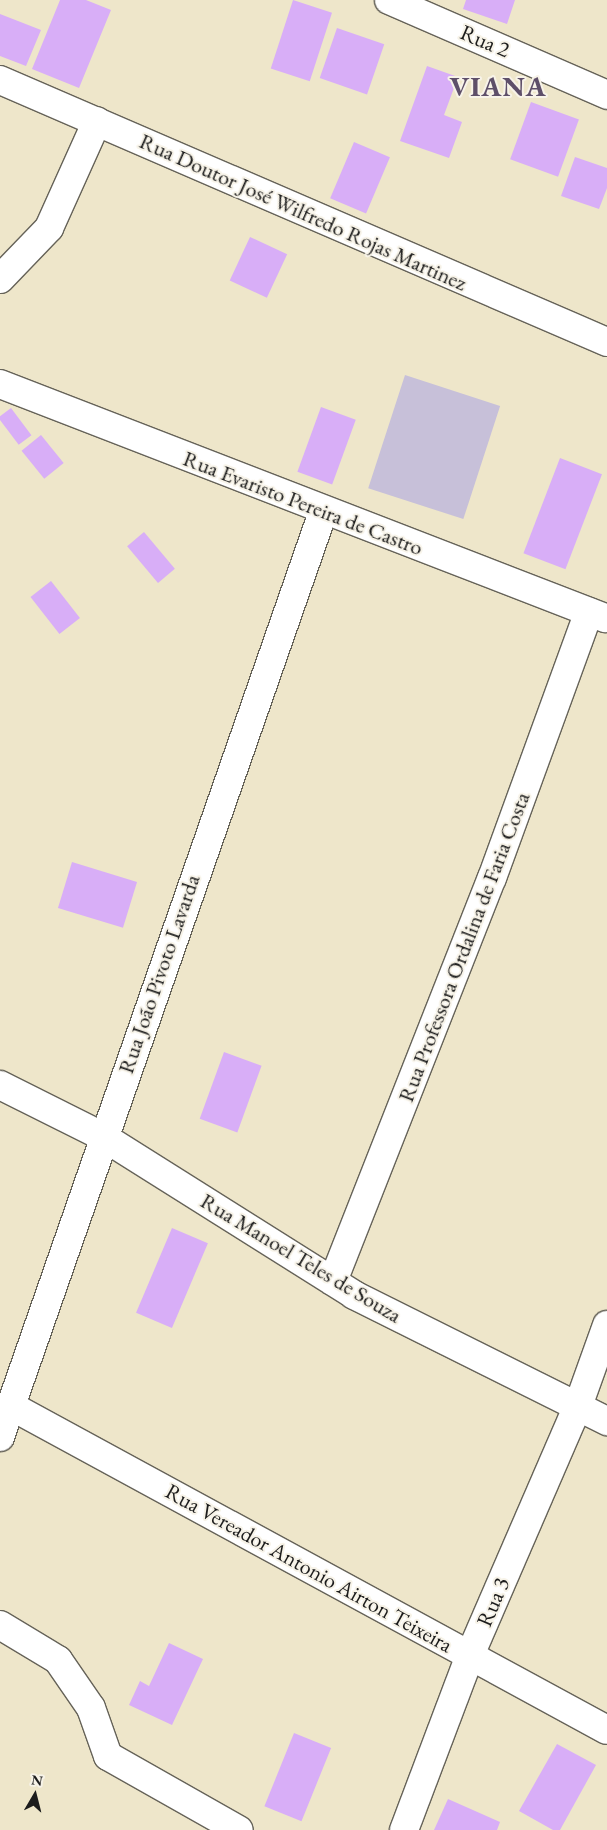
<!DOCTYPE html>
<html>
<head>
<meta charset="utf-8">
<style>
  body { margin:0 }
  #map { position:relative; width:607px; height:1830px; overflow:hidden; background:#eee6ca; font-family:"EB Garamond",serif }
  div>[style] { position:absolute }
  [style*='--x'] { left:calc(var(--x)*1px); top:calc(var(--y)*1px); width:calc(var(--w)*1px); rotate:calc(var(--a)*1deg) }
  .industrial>* { inset:0; background:#c7c0d9; transform-origin:0 0 }
  .building>* { inset:0; background:#d8aef7; transform-origin:0 0 }
  .roads { filter:drop-shadow(1px 0 #666359) drop-shadow(-1px 0 #666359) drop-shadow(0 1px #666359) drop-shadow(0 -1px #666359) }
  .street>* { height:28px; margin:-14px; padding:0 14px; transform-origin:14px; border-radius:14px; background:#fff }
  span { translate:-50% -50%; white-space:nowrap; text-align:center; line-height:1.15; -webkit-text-stroke:4px #f7f3e8; paint-order:stroke }
  .street-label { font-size:22px; color:#1c1c1c }
  .district-label { font-size:28px; color:#5e4f69; font-weight:700; letter-spacing:1px }
  .north { position:absolute; left:10px; top:1770px; width:50px; height:50px; -webkit-text-stroke:4px #f7f3e8; paint-order:stroke; rotate:8deg; font-size:14px; font-weight:700; line-height:20px; text-align:center; color:#1c1c1c }
  .north::after { content:''; display:block; margin:auto; width:18px; height:22px; background:#1c1c1c; clip-path:polygon(50% 0,100% 100%,50% 72%,0 100%) }
</style>
</head>
<body>
<div id="map">
  <div class="industrial">
    <div style="left:405px;top:375px;width:100px;height:119px;rotate:18deg"></div>
  </div>
  <div class="building">
    <div style="clip-path:polygon(60px 0,86px 0,111px 10px,79px 88px,32px 69px)"></div>
    <div style="left:293px;top:0;width:41px;height:72px;rotate:18deg"></div>
    <div style="clip-path:polygon(466px 0,515px 0,507px 24px,463px 9px)"></div>
    <div style="clip-path:polygon(0 14px,41px 30px,26px 66px,0 56px)"></div>
    <div style="left:337px;top:28px;width:50px;height:53px;rotate:19deg"></div>
    <div style="clip-path:polygon(427px 66px,458px 77px,444px 115px,462px 122px,449px 158px,400px 141px)"></div>
    <div style="left:531px;top:102px;width:51px;height:61px;rotate:20deg"></div>
    <div style="left:354px;top:142px;width:39px;height:61px;rotate:23deg"></div>
    <div style="clip-path:polygon(575px 157px,607px 168px,607px 188px,599px 209px,561px 196px)"></div>
    <div style="left:250px;top:237px;width:41px;height:48px;rotate:25deg"></div>
    <div style="left:321px;top:407px;width:37px;height:69px;rotate:20deg"></div>
    <div style="left:11px;top:408px;width:34px;height:16px;rotate:53deg"></div>
    <div style="left:41px;top:435px;width:36px;height:25px;rotate:51deg"></div>
    <div style="left:560px;top:458px;width:45px;height:102px;rotate:21deg"></div>
    <div style="left:144px;top:532px;width:48px;height:22px;rotate:50deg"></div>
    <div style="left:51px;top:581px;width:47px;height:26px;rotate:52deg"></div>
    <div style="left:72px;top:862px;width:68px;height:48px;rotate:17deg"></div>
    <div style="left:224px;top:1052px;width:40px;height:71px;rotate:20deg"></div>
    <div style="left:172px;top:1228px;width:39px;height:92px;rotate:23deg"></div>
    <div style="clip-path:polygon(169px 1643px,203px 1659px,172px 1725px,129px 1705px,140px 1681px,149px 1686px)"></div>
    <div style="left:294px;top:1733px;width:40px;height:79px;rotate:22deg"></div>
    <div style="clip-path:polygon(557px 1744px,596px 1765px,560px 1830px,553px 1830px,519px 1811px)"></div>
    <div style="clip-path:polygon(448px 1799px,500px 1822px,497px 1830px,434px 1830px)"></div>
  </div>
  <div class="roads">
    <div class="street">
      <div style="--x:389;--y:0;--w:238;--a:23.5"></div>
      <div style="--x:0;--y:80;--w:661;--a:23.35"></div>
      <div style="--x:0;--y:279;--w:71;--a:-46.1"></div>
      <div style="--x:49;--y:228;--w:117;--a:-65.8"></div>
      <div style="--x:0;--y:384;--w:649;--a:21.15"></div>
      <div style="--x:0;--y:1085;--w:114;--a:26.6"></div>
      <div style="--x:102;--y:1136;--w:298;--a:32.2"></div>
      <div style="--x:354;--y:1295;--w:283;--a:26.5"></div>
      <div style="--x:333;--y:1281;--w:433;--a:-68.5"></div>
      <div style="--x:492;--y:878;--w:283;--a:-70"></div>
      <div style="--x:11;--y:1406;--w:678;--a:28.53"></div>
      <div style="--x:0;--y:1437;--w:980;--a:-70.75"></div>
      <div style="--x:0;--y:1625;--w:68;--a:31.1"></div>
      <div style="--x:58;--y:1660;--w:58;--a:55.5"></div>
      <div style="--x:91;--y:1708;--w:51;--a:70.5"></div>
      <div style="--x:108;--y:1756;--w:150;--a:29.5"></div>
      <div style="--x:404;--y:1830;--w:187;--a:-69.3"></div>
      <div style="--x:470;--y:1655;--w:271;--a:-66.6"></div>
      <div style="--x:578;--y:1406;--w:86;--a:-70.3"></div>
    </div>
  </div>
  <div class="street-label">
    <span style="left:485px;top:41px;rotate:23deg">Rua 2</span>
    <span style="left:303px;top:212px;rotate:24deg">Rua Doutor José Wilfredo Rojas Martinez</span>
    <span style="left:303px;top:503px;rotate:21deg">Rua Evaristo Pereira de Castro</span>
    <span style="left:464px;top:947px;rotate:-69deg">Rua Professora Ordalina de Faria Costa</span>
    <span style="left:159px;top:974px;rotate:-71deg">Rua João Pivoto Lavarda</span>
    <span style="left:301px;top:1258px;rotate:31deg">Rua Manoel Teles de Souza</span>
    <span style="left:309px;top:1568px;rotate:29deg">Rua Vereador Antonio Airton Teixeira</span>
    <span style="left:493px;top:1602px;rotate:-67deg">Rua 3</span>
  </div>
  <div class="district-label">
    <span style="left:498px;top:86px">VIANA</span>
  </div>
  <div class="north">N</div>
</div>
</body>
</html>
